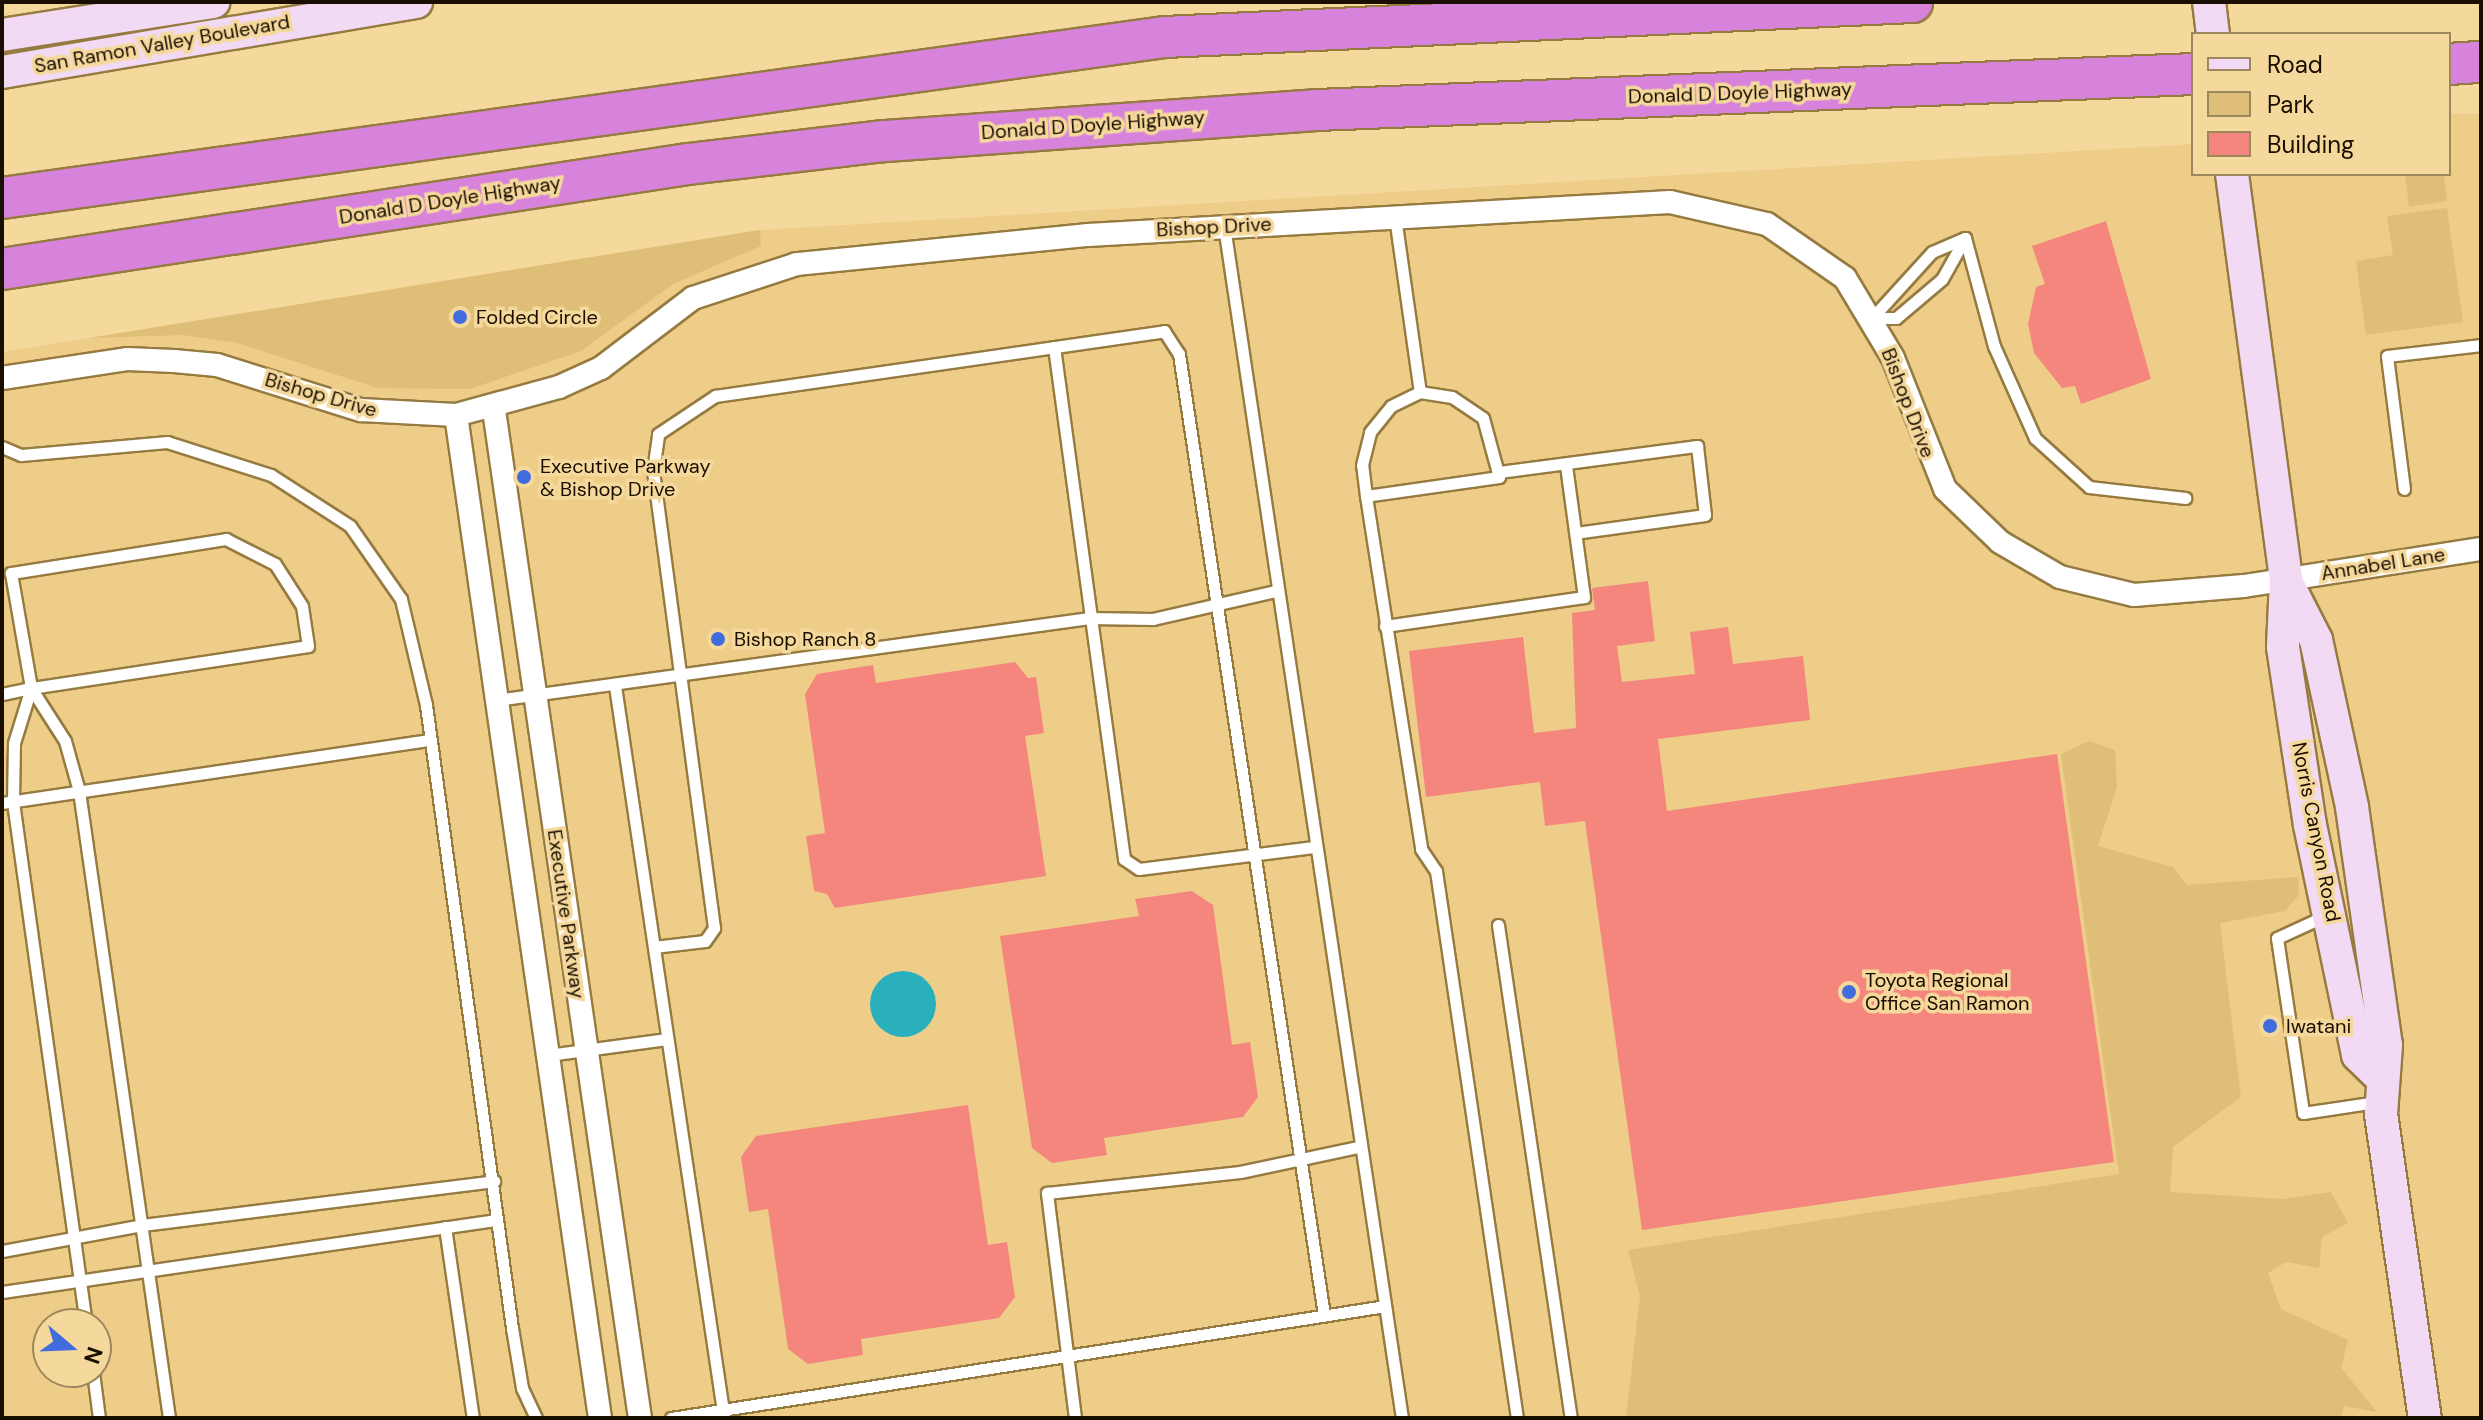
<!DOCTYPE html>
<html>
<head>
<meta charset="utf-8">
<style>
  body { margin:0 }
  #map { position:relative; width:2483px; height:1420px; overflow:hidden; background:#f5d89b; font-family:"DM Sans",sans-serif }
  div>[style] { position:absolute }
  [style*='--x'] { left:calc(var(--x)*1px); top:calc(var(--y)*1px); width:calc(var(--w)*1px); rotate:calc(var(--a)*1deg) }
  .built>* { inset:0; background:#eecd89 }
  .green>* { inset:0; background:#dfbe77 }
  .water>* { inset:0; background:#2aafbc }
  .round { border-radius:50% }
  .building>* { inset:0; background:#f4867e }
  .roads { filter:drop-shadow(2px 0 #967b41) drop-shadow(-2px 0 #967b41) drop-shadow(0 2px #967b41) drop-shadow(0 -2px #967b41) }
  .lane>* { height:11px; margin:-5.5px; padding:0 5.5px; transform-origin:5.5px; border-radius:5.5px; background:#fff }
  .street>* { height:22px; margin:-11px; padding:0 11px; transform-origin:11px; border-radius:11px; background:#fff }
  .secondary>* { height:32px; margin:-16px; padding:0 16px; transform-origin:16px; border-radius:16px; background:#f3daf4 }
  .highway>* { height:40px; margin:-20px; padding:0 20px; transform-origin:20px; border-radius:20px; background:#d783dc }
  .dots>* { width:22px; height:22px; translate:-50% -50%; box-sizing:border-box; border:4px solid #f5d89b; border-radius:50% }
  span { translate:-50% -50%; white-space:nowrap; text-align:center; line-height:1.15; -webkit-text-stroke:7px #f5d89b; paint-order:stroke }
  .street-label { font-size:20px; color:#190e00 }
  .poi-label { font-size:20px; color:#190e00 }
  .left { translate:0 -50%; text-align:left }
  .frame { position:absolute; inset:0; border:4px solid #190e00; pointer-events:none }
  .legend { position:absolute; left:2191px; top:32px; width:260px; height:144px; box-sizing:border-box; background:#f5d89b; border:2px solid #9d875d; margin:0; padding:10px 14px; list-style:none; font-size:24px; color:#190e00 }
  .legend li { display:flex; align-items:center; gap:16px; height:40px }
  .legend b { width:40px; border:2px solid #9d875d }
  .north { position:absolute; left:32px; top:1308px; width:80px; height:80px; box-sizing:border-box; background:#f5d89b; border:2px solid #9d875d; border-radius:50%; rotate:109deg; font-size:22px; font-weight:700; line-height:32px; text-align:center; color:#190e00 }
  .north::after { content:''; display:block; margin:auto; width:28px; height:36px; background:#406cde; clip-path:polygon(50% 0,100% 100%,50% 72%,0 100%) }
</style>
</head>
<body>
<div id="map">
  <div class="built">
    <div style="clip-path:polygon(evenodd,2449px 114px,2481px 114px,2481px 1418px,2px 1418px,2px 352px,760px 230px,2193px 144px,2193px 174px,2449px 174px,2449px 114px,48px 1324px,96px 1324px,96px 1372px,48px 1372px,48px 1324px)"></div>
  </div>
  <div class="green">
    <div style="clip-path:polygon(2405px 174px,2444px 174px,2447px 201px,2409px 207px)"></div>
    <div style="clip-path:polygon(2447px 208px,2463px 322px,2366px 335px,2356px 261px,2393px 255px,2387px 216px)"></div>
    <div style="clip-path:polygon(760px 230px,761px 246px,673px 284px,581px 351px,470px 389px,378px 388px,237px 343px,183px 335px,89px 338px)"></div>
    <div style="clip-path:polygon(2089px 741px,2115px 750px,2117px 787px,2098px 846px,2173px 867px,2187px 885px,2298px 877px,2299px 895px,2285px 911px,2220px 923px,2241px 1097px,2173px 1147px,2170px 1192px,2282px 1199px,2331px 1192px,2348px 1223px,2322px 1237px,2319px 1268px,2286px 1262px,2268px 1273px,2281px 1309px,2348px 1340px,2341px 1368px,2377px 1412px,2344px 1406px,2341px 1418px,1626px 1418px,1640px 1296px,1628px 1250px,2119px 1174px,2061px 754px)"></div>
  </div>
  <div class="water">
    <div class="round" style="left:870px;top:971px;width:66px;height:66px"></div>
  </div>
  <div class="building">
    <div style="clip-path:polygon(2106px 221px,2151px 379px,2081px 404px,2075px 386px,2062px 388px,2034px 353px,2028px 324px,2036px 287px,2045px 284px,2032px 246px)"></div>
    <div style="clip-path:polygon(1648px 581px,1655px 641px,1617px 646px,1622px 682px,1695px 674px,1690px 632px,1728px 627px,1733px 664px,1803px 656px,1810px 720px,1658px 739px,1667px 811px,2057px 754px,2114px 1162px,1642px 1230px,1585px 821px,1545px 826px,1540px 782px,1426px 797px,1409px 651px,1523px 637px,1534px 733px,1576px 728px,1572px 613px,1595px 610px,1592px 588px)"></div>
    <div style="clip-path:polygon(1015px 662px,1028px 678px,1036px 677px,1044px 733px,1025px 736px,1046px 876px,835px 908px,827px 894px,814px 891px,806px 836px,825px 833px,805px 694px,817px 674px,873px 665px,876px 683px)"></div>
    <div style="clip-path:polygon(1192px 891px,1213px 905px,1232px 1045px,1250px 1042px,1258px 1097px,1243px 1117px,1104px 1138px,1107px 1155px,1052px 1163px,1032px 1148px,1000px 936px,1139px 916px,1135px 899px)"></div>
    <div style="clip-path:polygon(968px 1105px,988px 1245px,1007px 1242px,1015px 1297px,999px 1318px,861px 1339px,863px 1355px,808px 1364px,788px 1349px,768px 1209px,749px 1212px,741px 1157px,756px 1136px)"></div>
  </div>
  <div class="roads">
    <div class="lane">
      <div style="--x:1395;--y:217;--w:177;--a:81.9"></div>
      <div style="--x:1420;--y:392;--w:32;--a:9"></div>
      <div style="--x:1452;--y:397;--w:37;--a:34"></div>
      <div style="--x:1483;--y:418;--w:61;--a:74.8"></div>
      <div style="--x:1499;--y:477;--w:134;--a:171.9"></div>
      <div style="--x:1366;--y:496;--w:31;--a:-97"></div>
      <div style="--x:1362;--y:465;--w:34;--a:-76"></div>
      <div style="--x:1370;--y:432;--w:33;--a:-51"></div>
      <div style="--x:1391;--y:406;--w:32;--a:-26"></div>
      <div style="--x:1224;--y:226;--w:1205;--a:81.51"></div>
      <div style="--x:1965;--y:238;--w:112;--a:75"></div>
      <div style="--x:1994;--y:346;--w:101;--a:66"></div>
      <div style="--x:2035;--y:438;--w:73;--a:42.2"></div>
      <div style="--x:2089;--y:487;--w:97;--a:6.5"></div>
      <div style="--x:1872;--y:318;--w:24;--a:0"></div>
      <div style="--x:1896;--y:318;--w:60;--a:-40.3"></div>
      <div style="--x:1942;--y:279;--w:47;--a:-60.7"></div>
      <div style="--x:1872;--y:318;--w:89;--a:-47.7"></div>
      <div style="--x:1932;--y:252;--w:36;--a:-23"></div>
      <div style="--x:1054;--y:347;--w:517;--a:82.21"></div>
      <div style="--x:1124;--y:859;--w:18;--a:34"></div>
      <div style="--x:1139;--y:869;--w:176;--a:-7.2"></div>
      <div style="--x:2;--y:447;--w:21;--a:23"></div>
      <div style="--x:21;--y:455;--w:147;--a:-5.1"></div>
      <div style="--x:167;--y:442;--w:109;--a:17.6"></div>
      <div style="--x:271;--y:475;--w:94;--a:32.8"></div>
      <div style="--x:350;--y:526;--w:89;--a:55.1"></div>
      <div style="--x:401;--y:599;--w:109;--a:76.7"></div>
      <div style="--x:426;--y:705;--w:629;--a:82.14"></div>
      <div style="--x:512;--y:1328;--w:61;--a:80.5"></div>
      <div style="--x:522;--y:1388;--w:33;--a:65"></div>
      <div style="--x:1499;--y:472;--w:200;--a:-7.5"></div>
      <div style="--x:1697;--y:446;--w:69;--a:83.4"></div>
      <div style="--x:1705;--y:515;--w:130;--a:172.1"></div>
      <div style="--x:2404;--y:489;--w:134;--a:-97.3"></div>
      <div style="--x:2387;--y:356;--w:95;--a:-6.7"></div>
      <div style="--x:1366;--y:496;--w:357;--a:81.1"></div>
      <div style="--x:1421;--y:849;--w:27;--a:56"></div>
      <div style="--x:1436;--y:871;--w:553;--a:81.58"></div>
      <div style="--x:1385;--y:626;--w:201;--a:-8.3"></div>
      <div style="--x:1584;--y:597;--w:133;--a:-97.8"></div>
      <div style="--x:615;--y:686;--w:740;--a:81.53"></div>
      <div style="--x:31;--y:688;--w:58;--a:107.2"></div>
      <div style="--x:14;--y:743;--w:59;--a:91"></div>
      <div style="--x:13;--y:802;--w:527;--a:82.04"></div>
      <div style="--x:2;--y:694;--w:30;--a:-12"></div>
      <div style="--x:31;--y:688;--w:280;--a:-8.6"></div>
      <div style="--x:308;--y:646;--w:40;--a:-98.5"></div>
      <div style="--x:302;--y:606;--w:50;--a:-122.7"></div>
      <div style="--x:275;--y:564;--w:55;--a:-153"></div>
      <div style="--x:226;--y:539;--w:218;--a:171"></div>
      <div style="--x:11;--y:573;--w:117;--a:80.1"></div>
      <div style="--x:31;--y:688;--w:63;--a:57.3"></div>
      <div style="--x:65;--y:741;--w:52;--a:74.4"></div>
      <div style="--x:79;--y:791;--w:633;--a:81.83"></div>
      <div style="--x:496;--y:700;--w:599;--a:-7.87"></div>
      <div style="--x:1089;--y:618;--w:64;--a:0.9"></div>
      <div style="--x:1153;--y:619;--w:125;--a:-12.9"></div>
      <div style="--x:2;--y:803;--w:432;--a:-8.4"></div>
      <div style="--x:2327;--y:915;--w:55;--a:155.3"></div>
      <div style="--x:2277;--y:938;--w:177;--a:81.5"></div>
      <div style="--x:2303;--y:1113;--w:75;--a:-8.5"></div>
      <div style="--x:1498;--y:925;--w:498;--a:81.6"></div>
      <div style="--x:654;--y:947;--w:51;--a:-6.7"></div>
      <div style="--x:705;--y:941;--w:16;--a:-55"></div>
      <div style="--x:714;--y:928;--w:461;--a:-97.6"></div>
      <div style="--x:653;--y:471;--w:37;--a:-82"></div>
      <div style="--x:658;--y:434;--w:69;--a:-33.7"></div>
      <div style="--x:715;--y:396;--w:454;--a:-8.2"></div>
      <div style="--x:1164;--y:331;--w:27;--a:57"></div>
      <div style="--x:1179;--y:354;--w:972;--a:81.42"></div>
      <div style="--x:548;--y:1055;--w:120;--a:-7.7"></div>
      <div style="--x:445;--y:1227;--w:193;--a:81.7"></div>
      <div style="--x:2;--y:1251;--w:142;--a:-10.5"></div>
      <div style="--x:142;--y:1225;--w:355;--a:-7.1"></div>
      <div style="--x:2;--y:1292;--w:498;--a:-8.3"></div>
      <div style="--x:93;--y:1372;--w:46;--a:82.6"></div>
      <div style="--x:671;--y:1418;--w:723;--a:-8.91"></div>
      <div style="--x:1075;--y:1418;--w:227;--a:-97.1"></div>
      <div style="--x:1047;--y:1193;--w:194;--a:-6.2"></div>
      <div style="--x:1240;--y:1172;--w:121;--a:-12"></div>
    </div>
    <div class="street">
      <div style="--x:2;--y:378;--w:126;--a:-8.6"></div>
      <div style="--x:127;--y:359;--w:47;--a:2.4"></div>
      <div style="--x:174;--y:361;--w:43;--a:5.3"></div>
      <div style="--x:217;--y:365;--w:151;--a:17.4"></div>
      <div style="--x:361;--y:410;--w:95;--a:3"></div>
      <div style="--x:456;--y:415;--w:107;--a:-15.2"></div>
      <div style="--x:559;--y:387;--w:46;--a:-24.3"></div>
      <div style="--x:601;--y:368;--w:116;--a:-37.3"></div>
      <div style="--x:693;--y:298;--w:109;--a:-18.1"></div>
      <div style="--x:797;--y:264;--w:292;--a:-5.7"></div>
      <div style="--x:1088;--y:235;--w:583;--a:-3.25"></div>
      <div style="--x:1670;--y:202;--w:99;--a:12.8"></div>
      <div style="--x:1767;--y:224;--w:95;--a:34.7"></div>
      <div style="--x:1845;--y:278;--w:93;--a:59"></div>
      <div style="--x:1893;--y:358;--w:141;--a:68.3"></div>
      <div style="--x:1945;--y:489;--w:76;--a:43.9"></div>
      <div style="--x:2000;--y:542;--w:69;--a:30.3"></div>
      <div style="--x:2060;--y:577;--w:76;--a:13.7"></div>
      <div style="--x:2134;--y:595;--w:110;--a:-4.7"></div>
      <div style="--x:2244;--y:586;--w:240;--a:-8.9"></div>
      <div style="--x:494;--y:410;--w:1019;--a:81.76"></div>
      <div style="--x:456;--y:415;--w:1013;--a:81.83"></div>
    </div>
    <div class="secondary">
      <div style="--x:2209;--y:2;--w:32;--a:83"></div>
      <div style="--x:2;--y:35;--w:214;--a:-8.9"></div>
      <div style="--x:2;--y:72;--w:420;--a:-9.6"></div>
      <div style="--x:2232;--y:174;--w:410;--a:82.4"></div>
      <div style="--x:2286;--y:580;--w:67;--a:92.6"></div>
      <div style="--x:2283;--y:647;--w:180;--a:81.4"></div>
      <div style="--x:2310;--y:825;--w:235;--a:78.2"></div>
      <div style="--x:2358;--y:1055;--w:29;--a:44"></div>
      <div style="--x:2287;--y:583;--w:64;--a:63"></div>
      <div style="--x:2316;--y:640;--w:171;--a:77.8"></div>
      <div style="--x:2352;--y:807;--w:240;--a:81.9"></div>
      <div style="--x:2386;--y:1045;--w:69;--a:94.1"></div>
      <div style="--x:2381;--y:1114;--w:307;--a:81.8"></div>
    </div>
    <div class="highway">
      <div style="--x:2449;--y:64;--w:32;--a:-4"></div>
      <div style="--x:2;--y:198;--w:1174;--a:-7.88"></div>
      <div style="--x:1165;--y:37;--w:748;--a:-2.68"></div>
      <div style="--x:2;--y:269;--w:694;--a:-8.7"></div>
      <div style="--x:688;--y:164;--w:198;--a:-6.7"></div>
      <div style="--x:885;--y:141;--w:433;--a:-4.1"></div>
      <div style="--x:1317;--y:110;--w:877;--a:-2.35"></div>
    </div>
  </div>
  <div class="dots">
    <div style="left:460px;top:317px;background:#406cde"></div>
    <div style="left:524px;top:477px;background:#406cde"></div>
    <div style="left:718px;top:639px;background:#406cde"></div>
    <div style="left:1849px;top:992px;background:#406cde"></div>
    <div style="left:2270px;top:1026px;background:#406cde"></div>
  </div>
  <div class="street-label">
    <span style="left:162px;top:44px;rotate:-10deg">San Ramon Valley Boulevard</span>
    <span style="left:1740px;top:93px;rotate:-2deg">Donald D Doyle Highway</span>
    <span style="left:1093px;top:125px;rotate:-4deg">Donald D Doyle Highway</span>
    <span style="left:450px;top:200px;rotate:-9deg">Donald D Doyle Highway</span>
    <span style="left:1214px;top:227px;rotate:-3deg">Bishop Drive</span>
    <span style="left:321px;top:395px;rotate:16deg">Bishop Drive</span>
    <span style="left:1908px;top:403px;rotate:69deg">Bishop Drive</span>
    <span style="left:2383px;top:564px;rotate:-9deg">Annabel Lane</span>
    <span style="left:2316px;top:832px;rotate:79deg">Norris Canyon Road</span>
    <span style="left:566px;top:914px;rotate:82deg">Executive Parkway</span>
  </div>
  <div class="poi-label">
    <span class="left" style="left:476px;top:317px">Folded Circle</span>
    <span class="left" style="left:540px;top:478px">Executive Parkway<br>&amp; Bishop Drive</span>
    <span class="left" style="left:734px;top:639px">Bishop Ranch 8</span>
    <span class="left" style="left:1865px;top:992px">Toyota Regional<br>Office San Ramon</span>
    <span class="left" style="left:2286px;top:1026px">Iwatani</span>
  </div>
  <div class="frame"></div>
  <ul class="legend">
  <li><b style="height:10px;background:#f3daf4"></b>Road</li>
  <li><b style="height:22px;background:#dfbe77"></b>Park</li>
  <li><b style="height:22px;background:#f4867e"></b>Building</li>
  </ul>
  <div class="north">N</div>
</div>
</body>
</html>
